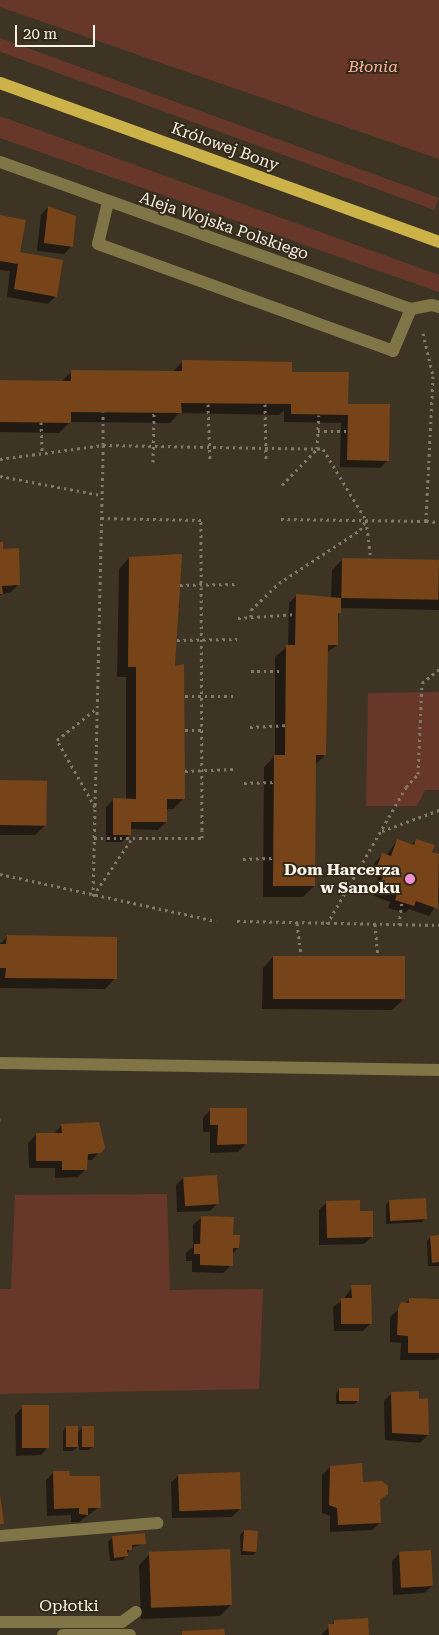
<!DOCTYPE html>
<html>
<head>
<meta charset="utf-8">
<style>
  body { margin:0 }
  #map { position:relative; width:439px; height:1635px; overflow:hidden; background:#3e3424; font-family:"Roboto Serif",serif }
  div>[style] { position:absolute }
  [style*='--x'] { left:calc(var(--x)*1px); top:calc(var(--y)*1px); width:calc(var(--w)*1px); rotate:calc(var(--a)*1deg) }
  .green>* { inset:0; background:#673829; transform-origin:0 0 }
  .shadow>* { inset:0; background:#0007 }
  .building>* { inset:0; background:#764418; transform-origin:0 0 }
  .path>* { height:3px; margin-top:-1.5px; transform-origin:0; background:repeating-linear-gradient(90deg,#82796b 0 2.5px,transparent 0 6.5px) }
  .minor>* { height:12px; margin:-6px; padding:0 6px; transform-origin:6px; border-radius:6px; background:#807546 }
  .major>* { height:12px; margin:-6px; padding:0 6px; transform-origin:6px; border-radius:6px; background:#cbb349 }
  .dots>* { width:14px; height:14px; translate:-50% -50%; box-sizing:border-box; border:2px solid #342a1a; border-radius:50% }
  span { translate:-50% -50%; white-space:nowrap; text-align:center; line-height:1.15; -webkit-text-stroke:4px #342a1a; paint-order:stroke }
  .park-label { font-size:16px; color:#feb29a; font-style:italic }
  .street-label { font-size:16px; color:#faf3e9 }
  .poi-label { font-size:16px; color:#faf3e9; font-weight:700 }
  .right { translate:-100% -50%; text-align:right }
  .scale { position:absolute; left:15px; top:25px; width:80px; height:22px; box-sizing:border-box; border:2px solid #faf3e9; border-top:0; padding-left:6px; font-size:15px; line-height:18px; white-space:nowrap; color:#faf3e9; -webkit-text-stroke:4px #342a1a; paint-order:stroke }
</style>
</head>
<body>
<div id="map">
  <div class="green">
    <div style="clip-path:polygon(0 0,439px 0,439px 159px,0 7px)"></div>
    <div style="left:0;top:38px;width:467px;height:13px;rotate:20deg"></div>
    <div style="clip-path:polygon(0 116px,439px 275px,439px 292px,0 138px)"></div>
    <div style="clip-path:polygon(439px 692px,439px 790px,425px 790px,417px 806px,366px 806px,368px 693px)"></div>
    <div style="clip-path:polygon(167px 1194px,170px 1290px,263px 1289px,259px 1389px,0 1394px,0 1289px,11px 1289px,15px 1195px)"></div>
  </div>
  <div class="shadow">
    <div style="clip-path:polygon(48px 207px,72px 246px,64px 254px,37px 251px,41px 215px)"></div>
    <div style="clip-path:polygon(0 216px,18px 253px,56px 296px,48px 304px,7px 297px,10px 271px,0 270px)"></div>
    <div style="clip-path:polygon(182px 362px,290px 375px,347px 405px,388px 460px,380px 468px,340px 467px,341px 423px,284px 422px,284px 410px,279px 415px,179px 413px,170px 423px,70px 422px,59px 433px,0 432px,0 381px,61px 382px,72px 371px,172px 372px)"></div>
    <div style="clip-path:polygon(0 544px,19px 584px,11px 592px,0 595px)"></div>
    <div style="clip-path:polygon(129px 558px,174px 667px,184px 798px,173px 809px,166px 809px,166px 822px,158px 830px,130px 829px,130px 834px,122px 842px,106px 842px,106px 807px,114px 799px,126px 799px,126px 677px,117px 677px,119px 569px)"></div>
    <div style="clip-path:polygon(342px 560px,439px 561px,439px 610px,339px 608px,337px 645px,326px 653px,325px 755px,315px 765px,314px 886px,303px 897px,263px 897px,264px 767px,275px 756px,275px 657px,288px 646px,289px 603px,297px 595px,331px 598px,332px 570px)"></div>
    <div style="clip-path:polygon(0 782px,46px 825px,35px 835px,0 835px)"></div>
    <div style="clip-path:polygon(397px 840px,411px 845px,416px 840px,439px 856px,439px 901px,429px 916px,409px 909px,405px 913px,388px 908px,390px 902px,372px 895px,378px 878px,370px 875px,375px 862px,383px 854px,387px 855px)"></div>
    <div style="clip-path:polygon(7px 937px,115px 978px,105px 989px,0 988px,0 944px)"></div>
    <div style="clip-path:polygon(273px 957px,403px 1000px,392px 1010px,262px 1009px,263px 968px)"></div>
    <div style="clip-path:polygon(211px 1110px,246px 1144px,238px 1152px,210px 1153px,210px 1132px,203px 1132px,203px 1117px)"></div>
    <div style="clip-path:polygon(62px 1125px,103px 1148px,92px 1160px,86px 1160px,86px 1169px,78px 1177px,55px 1178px,55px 1168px,29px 1168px,28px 1143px,36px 1135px,54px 1134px)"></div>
    <div style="clip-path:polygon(184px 1177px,218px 1203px,210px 1211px,177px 1212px,176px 1185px)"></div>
    <div style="clip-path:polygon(389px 1201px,426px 1218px,422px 1222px,386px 1224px,386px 1205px)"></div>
    <div style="clip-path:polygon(327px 1202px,359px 1212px,372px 1237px,364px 1244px,319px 1245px,319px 1210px)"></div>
    <div style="clip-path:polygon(201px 1218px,232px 1237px,238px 1248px,232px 1254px,231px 1265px,223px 1273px,192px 1272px,192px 1261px,186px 1261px,186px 1253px,193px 1247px,193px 1225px)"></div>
    <div style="clip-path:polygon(431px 1237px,439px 1237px,439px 1266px,428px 1266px,427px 1241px)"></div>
    <div style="clip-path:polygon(352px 1287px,371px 1323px,363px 1331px,334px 1331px,333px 1307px,344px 1299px)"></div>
    <div style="clip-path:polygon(409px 1300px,439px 1300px,439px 1358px,436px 1360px,400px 1360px,401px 1343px,390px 1342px,390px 1317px)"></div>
    <div style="clip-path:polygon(340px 1389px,358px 1400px,355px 1404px,336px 1404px,336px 1393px)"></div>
    <div style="clip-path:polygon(392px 1393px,418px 1400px,428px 1435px,420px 1443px,385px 1440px,384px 1401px)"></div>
    <div style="clip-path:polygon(23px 1407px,48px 1447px,41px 1455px,16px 1456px,15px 1415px)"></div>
    <div style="clip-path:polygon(66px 1427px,77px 1433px,82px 1428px,93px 1446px,89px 1450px,79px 1450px,79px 1445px,73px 1451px,63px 1451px,63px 1431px)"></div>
    <div style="clip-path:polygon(330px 1467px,387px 1493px,379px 1501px,380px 1523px,372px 1530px,330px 1532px,330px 1516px,322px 1513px,322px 1475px)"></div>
    <div style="clip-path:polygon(54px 1472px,68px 1478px,99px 1507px,79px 1522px,71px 1522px,71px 1515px,47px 1516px,46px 1480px)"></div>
    <div style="clip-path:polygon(179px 1475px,240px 1509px,232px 1517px,172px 1518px,171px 1482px)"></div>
    <div style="clip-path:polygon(244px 1531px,256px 1552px,253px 1555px,241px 1555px,240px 1535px)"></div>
    <div style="clip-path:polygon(112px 1538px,145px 1543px,131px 1548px,123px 1560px,110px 1561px,108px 1542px)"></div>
    <div style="clip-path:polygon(400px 1553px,432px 1586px,424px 1593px,393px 1595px,392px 1561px)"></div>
    <div style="clip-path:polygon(150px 1554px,231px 1605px,220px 1616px,141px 1619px,139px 1565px)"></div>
    <div style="clip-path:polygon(334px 1622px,368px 1635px,321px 1635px)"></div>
  </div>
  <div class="building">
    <div style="clip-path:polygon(48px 206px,76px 216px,73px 247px,44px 243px)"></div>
    <div style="clip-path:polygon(0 215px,26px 220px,20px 252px,63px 260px,57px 297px,14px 289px,18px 264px,0 261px)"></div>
    <div style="clip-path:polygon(182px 360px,292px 362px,292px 372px,349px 372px,348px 404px,390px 404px,389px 461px,347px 460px,348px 415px,291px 414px,291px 404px,181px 403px,182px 413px,71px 412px,71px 423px,0 422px,0 380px,71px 381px,71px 370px,182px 371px)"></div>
    <div style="clip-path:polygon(0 542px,3px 542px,3px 549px,19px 548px,20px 585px,2px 586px,3px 594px,0 594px)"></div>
    <div style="clip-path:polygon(182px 554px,175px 666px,184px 664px,185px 799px,167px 799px,167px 822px,131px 822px,131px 835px,113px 835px,113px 798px,136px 799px,136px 667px,128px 667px,129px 557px)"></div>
    <div style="left:342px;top:558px;width:97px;height:40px;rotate:1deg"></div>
    <div style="clip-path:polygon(296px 594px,341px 598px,341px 613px,338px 613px,338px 645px,328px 645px,326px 755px,316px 755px,315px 886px,273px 886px,274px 755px,285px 755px,286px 645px,295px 645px)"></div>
    <div style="left:0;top:780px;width:47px;height:45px;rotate:1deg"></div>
    <div style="clip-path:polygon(397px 839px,414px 845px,416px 839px,435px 845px,432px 852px,439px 854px,438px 909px,416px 901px,414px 906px,395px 900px,397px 894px,379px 887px,385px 870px,377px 867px,382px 853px,391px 856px)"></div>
    <div style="clip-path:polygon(7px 935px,117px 937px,117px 979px,5px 978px,6px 968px,0 968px,0 944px,6px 944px)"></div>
    <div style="left:273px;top:956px;width:132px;height:43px"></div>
    <div style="clip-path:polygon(210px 1108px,247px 1108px,247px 1144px,217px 1145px,218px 1125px,210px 1125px)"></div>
    <div style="left:0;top:1118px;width:2px;height:35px;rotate:27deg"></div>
    <div style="clip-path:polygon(99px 1122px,105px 1148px,101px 1153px,88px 1154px,87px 1170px,62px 1170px,62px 1161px,36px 1161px,36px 1133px,62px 1133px,61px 1124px)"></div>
    <div style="left:217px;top:1175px;width:29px;height:34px;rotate:86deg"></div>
    <div style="left:426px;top:1198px;width:21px;height:37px;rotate:87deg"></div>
    <div style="clip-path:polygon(360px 1200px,360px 1211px,373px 1211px,373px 1237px,327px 1238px,326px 1201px)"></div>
    <div style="clip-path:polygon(201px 1216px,234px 1217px,233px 1235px,240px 1235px,239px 1248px,233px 1248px,233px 1266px,200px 1265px,200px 1254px,194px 1254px,194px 1244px,200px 1244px)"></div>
    <div style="clip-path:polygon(439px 1235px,439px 1262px,432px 1263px,430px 1236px)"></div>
    <div style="clip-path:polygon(351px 1285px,371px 1285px,372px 1324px,341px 1324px,341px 1298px,352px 1298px)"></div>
    <div style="clip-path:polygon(409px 1298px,439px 1299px,439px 1353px,408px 1353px,408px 1336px,397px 1335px,398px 1309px,401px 1302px,409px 1303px)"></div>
    <div style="left:339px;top:1388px;width:20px;height:13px"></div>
    <div style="clip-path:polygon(419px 1391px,419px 1399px,428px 1398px,429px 1435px,392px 1433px,391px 1392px)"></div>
    <div style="left:22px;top:1405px;width:27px;height:43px"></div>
    <div style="left:66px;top:1426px;width:12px;height:21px"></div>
    <div style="left:94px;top:1426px;width:21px;height:12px;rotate:90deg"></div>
    <div style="clip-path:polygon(362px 1463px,363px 1482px,382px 1481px,388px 1486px,388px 1494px,380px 1500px,381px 1523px,338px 1525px,337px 1508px,329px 1505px,330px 1466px)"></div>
    <div style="clip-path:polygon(53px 1471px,69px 1471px,70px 1476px,100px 1476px,101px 1508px,88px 1508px,88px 1515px,79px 1514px,79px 1508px,54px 1509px)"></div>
    <div style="left:240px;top:1472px;width:37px;height:62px;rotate:88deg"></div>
    <div style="clip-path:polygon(0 1494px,4px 1524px,0 1524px)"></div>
    <div style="left:244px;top:1530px;width:14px;height:21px;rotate:4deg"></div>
    <div style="clip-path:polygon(145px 1533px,146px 1544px,132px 1545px,132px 1550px,127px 1550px,128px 1556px,114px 1558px,112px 1536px)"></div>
    <div style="left:230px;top:1549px;width:56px;height:81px;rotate:88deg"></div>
    <div style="left:431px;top:1550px;width:36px;height:32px;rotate:87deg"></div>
    <div style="clip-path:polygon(368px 1618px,369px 1635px,329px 1635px,328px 1624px,334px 1624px,334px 1620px)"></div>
    <div style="clip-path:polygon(224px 1629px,225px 1635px,182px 1635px,182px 1631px)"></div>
  </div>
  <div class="path">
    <div style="--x:423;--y:333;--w:44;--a:76.9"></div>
    <div style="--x:433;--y:376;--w:145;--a:92.8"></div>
    <div style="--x:426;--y:521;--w:13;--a:4"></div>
    <div style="--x:208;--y:404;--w:58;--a:88"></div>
    <div style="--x:265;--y:404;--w:57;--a:89"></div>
    <div style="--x:41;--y:422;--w:31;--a:88"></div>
    <div style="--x:318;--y:431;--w:30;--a:0"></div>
    <div style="--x:0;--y:459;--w:104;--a:-7.7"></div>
    <div style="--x:103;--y:445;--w:33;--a:-90"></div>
    <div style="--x:153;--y:462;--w:49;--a:-88.8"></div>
    <div style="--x:0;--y:476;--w:103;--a:10.7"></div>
    <div style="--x:282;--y:485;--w:50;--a:-45.8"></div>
    <div style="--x:317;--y:449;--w:34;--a:-87"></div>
    <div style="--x:281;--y:519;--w:145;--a:0.8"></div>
    <div style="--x:180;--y:585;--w:58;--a:-1"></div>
    <div style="--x:251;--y:617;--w:7;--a:-90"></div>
    <div style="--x:251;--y:610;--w:39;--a:-44"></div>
    <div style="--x:279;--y:583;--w:97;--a:-33.2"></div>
    <div style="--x:360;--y:530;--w:12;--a:-59"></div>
    <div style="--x:238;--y:618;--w:58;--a:-3.9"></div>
    <div style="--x:177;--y:640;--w:60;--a:-1"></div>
    <div style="--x:251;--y:671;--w:31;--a:0"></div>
    <div style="--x:185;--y:696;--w:50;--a:0"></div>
    <div style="--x:250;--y:727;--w:35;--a:-3"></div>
    <div style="--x:185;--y:730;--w:16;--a:0"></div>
    <div style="--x:185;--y:771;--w:49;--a:-2.3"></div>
    <div style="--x:244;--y:783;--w:30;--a:-2"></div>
    <div style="--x:95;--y:807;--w:77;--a:-119.6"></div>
    <div style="--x:57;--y:740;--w:51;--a:-38.7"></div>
    <div style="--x:382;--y:831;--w:61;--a:-20.2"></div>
    <div style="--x:94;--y:838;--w:108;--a:0"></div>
    <div style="--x:202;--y:838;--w:8;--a:-90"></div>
    <div style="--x:202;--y:830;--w:310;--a:-90.2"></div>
    <div style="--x:201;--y:520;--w:100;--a:-178.9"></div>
    <div style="--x:131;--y:840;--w:68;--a:124.2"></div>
    <div style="--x:93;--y:896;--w:451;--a:-88.7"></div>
    <div style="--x:103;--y:445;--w:220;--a:1"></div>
    <div style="--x:323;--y:449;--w:83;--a:58.8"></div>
    <div style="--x:366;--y:520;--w:39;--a:83"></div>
    <div style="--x:243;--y:859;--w:30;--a:-2"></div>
    <div style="--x:0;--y:874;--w:221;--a:12.3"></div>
    <div style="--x:237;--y:921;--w:202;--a:1.1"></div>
    <div style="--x:297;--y:923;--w:33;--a:83"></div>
    <div style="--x:327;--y:924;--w:158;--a:-60"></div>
    <div style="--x:406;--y:787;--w:18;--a:-47"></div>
    <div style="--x:418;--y:774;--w:91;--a:-87.5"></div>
    <div style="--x:422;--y:683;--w:22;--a:-39"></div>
    <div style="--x:375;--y:924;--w:32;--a:85"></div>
    <div style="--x:399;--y:925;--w:23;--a:-83"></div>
  </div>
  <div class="minor">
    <div style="--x:0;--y:162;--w:436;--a:19.7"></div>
    <div style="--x:411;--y:309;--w:21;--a:-11"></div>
    <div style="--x:432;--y:305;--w:7;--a:16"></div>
    <div style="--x:108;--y:202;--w:43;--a:103.4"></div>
    <div style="--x:98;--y:244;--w:314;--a:19.9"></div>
    <div style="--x:393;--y:351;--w:46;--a:-66.8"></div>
    <div style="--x:0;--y:1063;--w:439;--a:0.9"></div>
    <div style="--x:0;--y:1536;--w:158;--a:-4.7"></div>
    <div style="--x:0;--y:1622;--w:122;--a:0"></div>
    <div style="--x:122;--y:1622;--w:17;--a:-36"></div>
    <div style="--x:63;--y:1635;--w:67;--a:0"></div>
  </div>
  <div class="major">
    <div style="--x:0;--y:83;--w:467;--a:19.9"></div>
  </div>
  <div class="dots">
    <div style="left:410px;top:879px;background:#f491d3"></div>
  </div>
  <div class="park-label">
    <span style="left:373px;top:67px">Błonia</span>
  </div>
  <div class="street-label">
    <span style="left:225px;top:147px;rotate:20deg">Królowej Bony</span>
    <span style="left:224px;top:226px;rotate:19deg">Aleja Wojska Polskiego</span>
    <span style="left:69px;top:1606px">Opłotki</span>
  </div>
  <div class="poi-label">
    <span class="right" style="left:400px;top:879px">Dom Harcerza<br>w Sanoku</span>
  </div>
  <div class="scale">20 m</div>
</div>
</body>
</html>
